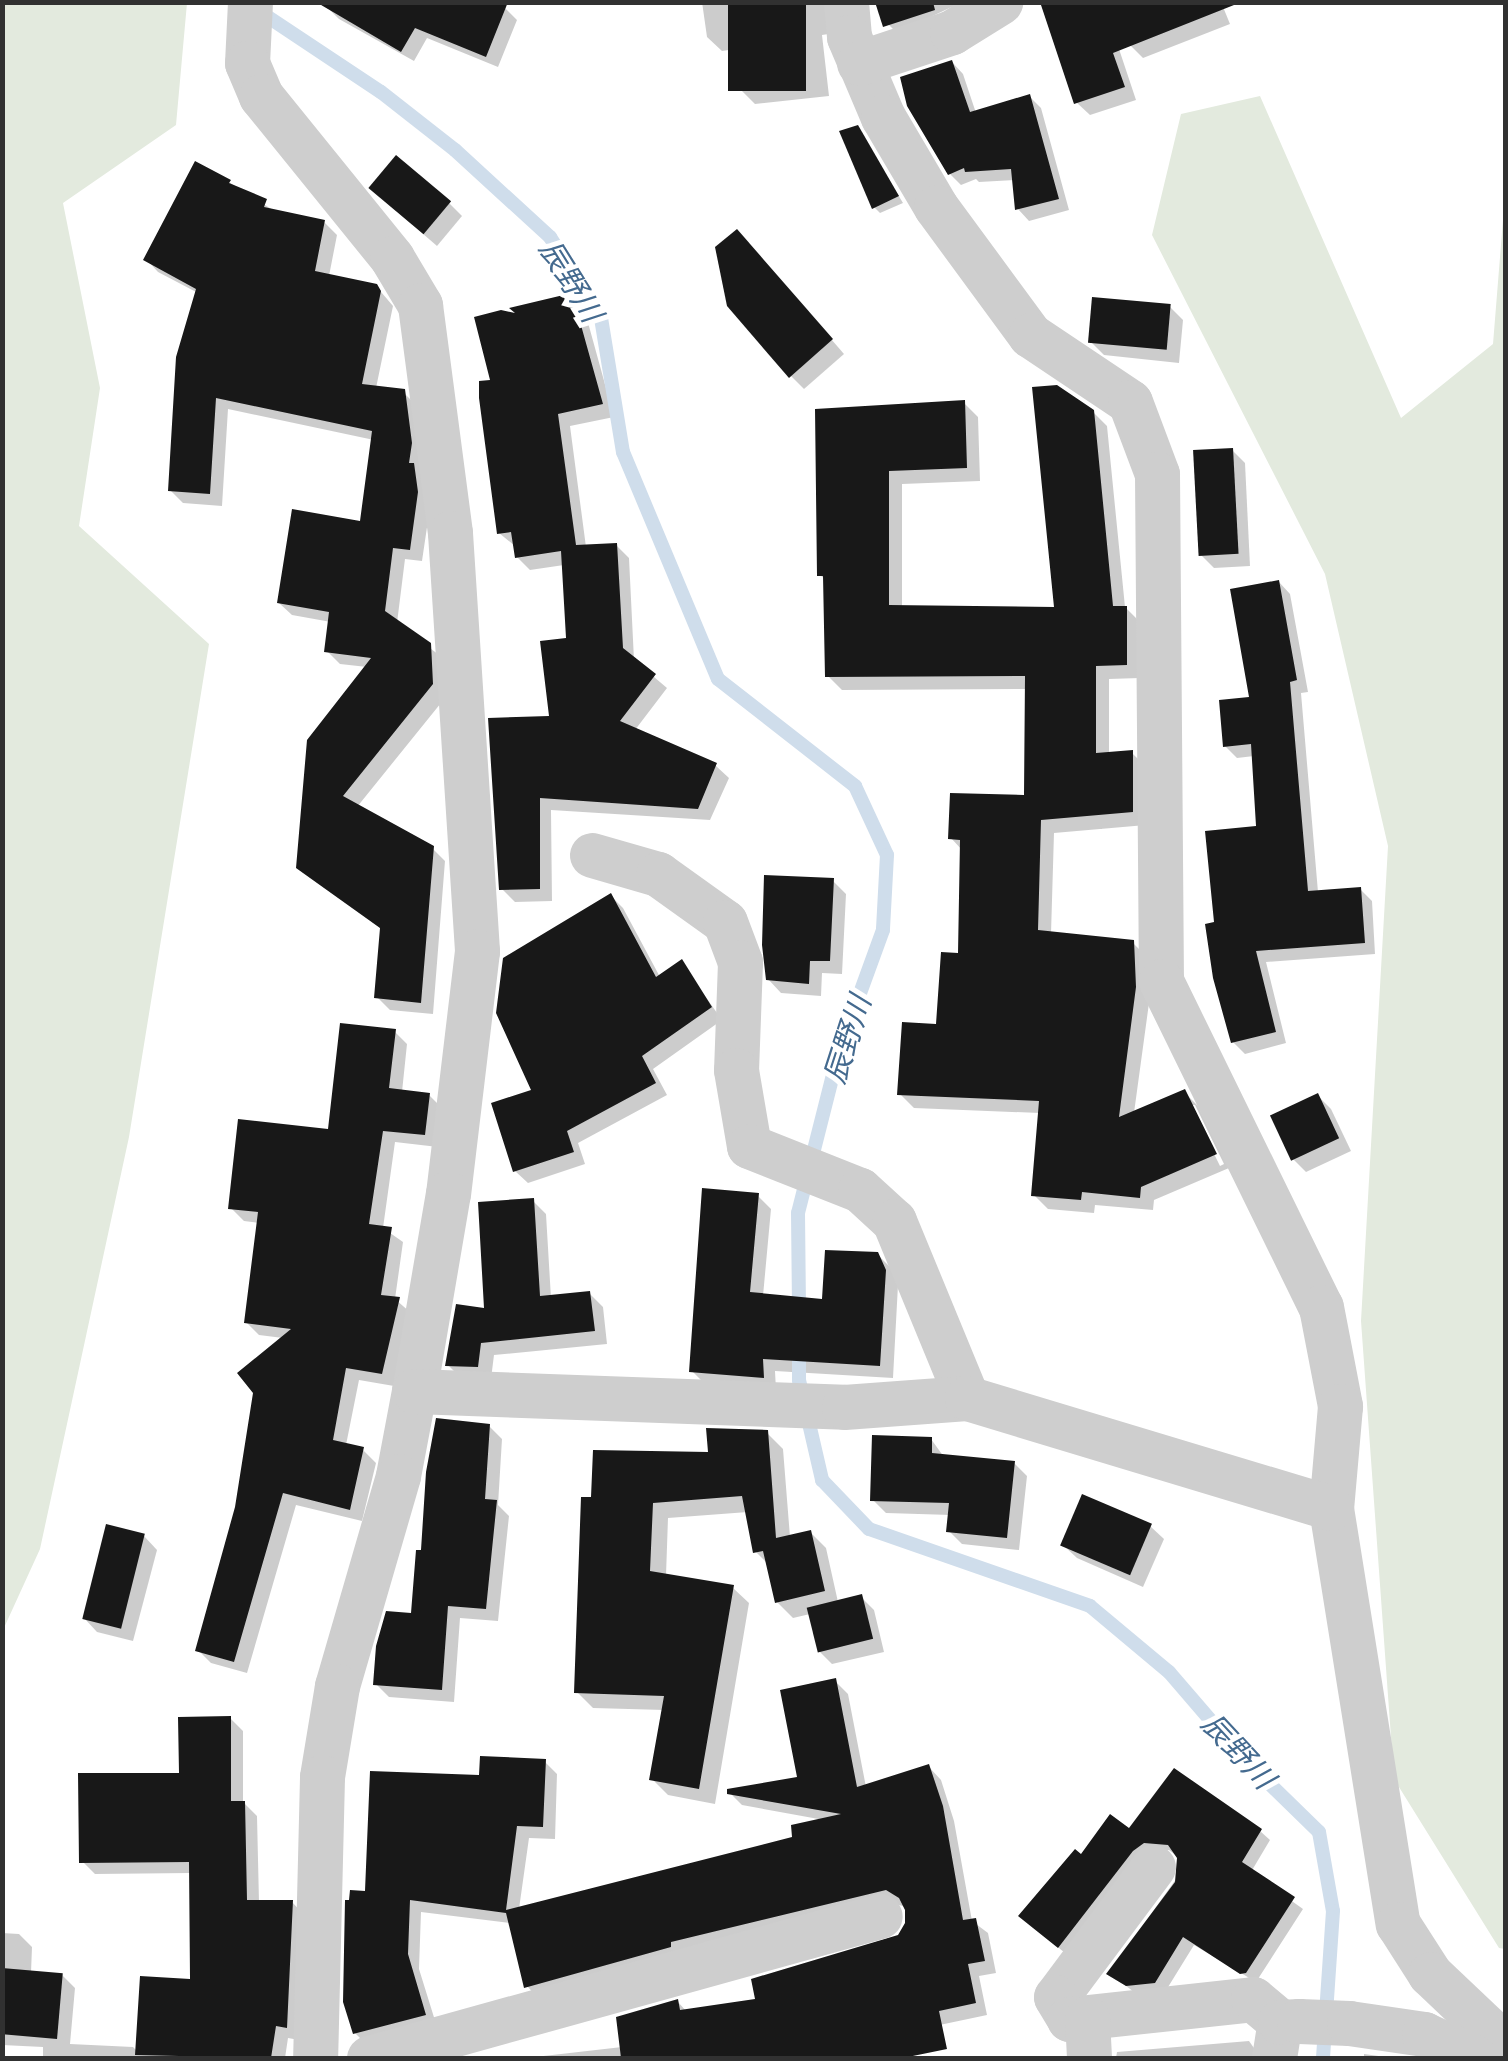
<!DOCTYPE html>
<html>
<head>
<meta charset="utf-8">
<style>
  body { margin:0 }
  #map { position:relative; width:1508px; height:2061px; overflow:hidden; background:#fff; font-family:Lato,"Noto Sans JP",sans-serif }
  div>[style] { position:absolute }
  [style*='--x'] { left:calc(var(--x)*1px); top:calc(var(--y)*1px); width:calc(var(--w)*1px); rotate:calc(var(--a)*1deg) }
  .green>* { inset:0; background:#e3eade }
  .shadow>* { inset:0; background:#0003 }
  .stream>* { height:14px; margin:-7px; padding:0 7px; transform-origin:7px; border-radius:7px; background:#cfddeb }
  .building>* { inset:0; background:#181818; transform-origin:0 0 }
  .minor>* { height:45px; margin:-22.5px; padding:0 22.5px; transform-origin:22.5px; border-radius:22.5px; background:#cecece }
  span { translate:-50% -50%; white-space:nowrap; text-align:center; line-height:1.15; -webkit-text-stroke:10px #fff; paint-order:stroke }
  .water-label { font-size:30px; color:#446a8f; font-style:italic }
  .frame { position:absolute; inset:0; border:5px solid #313131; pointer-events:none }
</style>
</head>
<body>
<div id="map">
  <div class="green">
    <div style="clip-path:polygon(3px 2px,187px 3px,176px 125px,63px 203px,100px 388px,79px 526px,209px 644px,129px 1137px,40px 1549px,3px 1630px)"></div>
    <div style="clip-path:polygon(1260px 96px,1401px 418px,1493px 344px,1505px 195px,1505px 1949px,1499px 1948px,1394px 1779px,1361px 1321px,1388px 846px,1325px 574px,1152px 235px,1181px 114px)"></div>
  </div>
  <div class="shadow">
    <div style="clip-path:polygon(702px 2px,839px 2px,835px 33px,822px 35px,829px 96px,755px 104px,740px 89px,736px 49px,722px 51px,707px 37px)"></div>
    <div style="clip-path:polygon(876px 2px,962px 2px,897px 33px,883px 19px)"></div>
    <div style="clip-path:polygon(1221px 2px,1230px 24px,1143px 58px,1130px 45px)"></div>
    <div style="clip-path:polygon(327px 7px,505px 8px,517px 20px,498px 67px,427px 38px,414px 61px,339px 19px)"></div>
    <div style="clip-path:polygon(1115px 37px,1136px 100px,1090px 115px,1076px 102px)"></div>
    <div style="clip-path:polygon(952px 62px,963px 74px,976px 113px,1029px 96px,1041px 108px,1069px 210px,1029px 221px,1018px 209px,1015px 180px,979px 182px,976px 179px,961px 185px,950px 174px)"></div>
    <div style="clip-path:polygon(857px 127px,903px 203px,880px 213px,874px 207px)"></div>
    <div style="clip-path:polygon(229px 182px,276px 212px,324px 222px,337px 235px,329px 276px,376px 286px,393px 306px,376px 388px,403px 392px,416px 405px,430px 507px,422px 561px,405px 559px,397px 623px,443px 658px,445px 698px,357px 807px,432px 848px,445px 861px,433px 1014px,390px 1010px,377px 997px,383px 930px,299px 867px,367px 667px,340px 664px,327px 651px,331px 622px,292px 615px,279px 603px,362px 524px,374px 440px,228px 409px,222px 506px,183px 503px,170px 490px,198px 293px,158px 272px,146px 259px)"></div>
    <div style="clip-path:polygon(385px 201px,449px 203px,462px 216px,437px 246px)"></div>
    <div style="clip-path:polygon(750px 245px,844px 354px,804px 389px,791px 376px)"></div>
    <div style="clip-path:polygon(571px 296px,584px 308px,614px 417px,570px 426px,586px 547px,616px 545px,629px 558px,634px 660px,667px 688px,635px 730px,716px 766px,729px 778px,710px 820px,551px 810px,552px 901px,515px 902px,502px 889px,552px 719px,568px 640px,564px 565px,530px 570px,517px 557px,515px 546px,499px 533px,493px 382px,522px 317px)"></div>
    <div style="clip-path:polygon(1170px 307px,1183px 320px,1179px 363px,1104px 355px,1091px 342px)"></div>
    <div style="clip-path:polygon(evenodd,964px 403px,978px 417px,980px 481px,902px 484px,902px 608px,1056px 609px,1093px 412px,1107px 426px,1125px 607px,1140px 622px,1140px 678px,1109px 679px,1109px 755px,1132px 753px,1146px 767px,1146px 825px,1054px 833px,1051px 934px,1133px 943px,1147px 957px,1149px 1003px,1134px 1113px,1184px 1092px,1198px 1106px,1229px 1168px,1154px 1200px,1153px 1210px,1095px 1205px,1094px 1213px,1048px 1209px,1034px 1195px,1040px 1113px,914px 1108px,900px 1094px,938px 1027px,960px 956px,962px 850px,951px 838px,1027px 797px,1027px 689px,842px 690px,828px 676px,826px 580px,820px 575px,817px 411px,964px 403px,1190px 1105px,1195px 1105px,1224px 1164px,1220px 1166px,1190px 1105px)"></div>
    <div style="clip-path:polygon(1232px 450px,1245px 463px,1250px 566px,1214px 568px,1201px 555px)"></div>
    <div style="clip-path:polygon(1279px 582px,1290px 594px,1308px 692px,1301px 693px,1318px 892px,1360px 889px,1372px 901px,1375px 954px,1266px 962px,1286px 1043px,1245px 1054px,1233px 1042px,1217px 925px,1258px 828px,1254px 756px,1237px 758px,1225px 746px,1252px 700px)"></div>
    <div style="clip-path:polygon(833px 881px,846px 894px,842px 974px,822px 973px,821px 996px,781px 993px,768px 979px)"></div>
    <div style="clip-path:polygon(611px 896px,623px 908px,660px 977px,681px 962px,722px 1020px,653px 1069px,667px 1095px,578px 1143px,585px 1164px,528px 1183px,515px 1171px,535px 1092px)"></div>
    <div style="clip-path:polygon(394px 1031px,407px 1044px,402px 1092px,429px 1095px,442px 1108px,438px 1147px,395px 1142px,383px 1228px,403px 1242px,395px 1299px,411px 1313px,394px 1386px,359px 1380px,346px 1445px,363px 1450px,376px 1463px,362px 1521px,296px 1505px,247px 1673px,211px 1663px,198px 1650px,283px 1338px,259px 1335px,246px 1322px,259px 1223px,244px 1221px,231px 1208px,330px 1131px)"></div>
    <div style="clip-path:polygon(1318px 1096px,1331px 1109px,1351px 1151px,1306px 1172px,1293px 1159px)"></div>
    <div style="clip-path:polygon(758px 1196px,771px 1209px,763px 1296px,825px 1301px,877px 1254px,891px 1268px,898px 1285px,893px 1378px,775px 1371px,776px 1390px,705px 1384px,692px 1371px)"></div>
    <div style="clip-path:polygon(533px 1201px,546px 1214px,551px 1298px,589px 1293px,603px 1307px,607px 1344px,494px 1355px,491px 1379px,461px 1378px,448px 1365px,487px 1311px)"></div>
    <div style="clip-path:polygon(489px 1426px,502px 1439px,498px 1505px,509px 1516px,498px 1621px,460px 1618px,454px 1702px,389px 1697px,376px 1684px,414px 1616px,424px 1553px)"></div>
    <div style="clip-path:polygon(767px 1433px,783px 1449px,790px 1537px,810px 1532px,826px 1548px,838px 1602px,861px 1597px,874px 1610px,884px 1652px,832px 1664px,819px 1651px,810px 1614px,793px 1618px,777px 1602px,769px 1565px,755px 1551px,748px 1512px,668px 1518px,666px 1576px,733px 1588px,749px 1603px,715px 1804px,668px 1795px,652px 1779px,664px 1710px,593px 1708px,577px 1692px,594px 1500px)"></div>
    <div style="clip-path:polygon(931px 1439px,944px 1457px,1014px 1463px,1027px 1476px,1019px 1550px,962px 1544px,949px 1531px,951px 1515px,886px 1513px,873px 1500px)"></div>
    <div style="clip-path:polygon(1150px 1526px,1164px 1539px,1143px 1587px,1077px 1558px,1063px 1545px)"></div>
    <div style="clip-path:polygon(144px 1536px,157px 1550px,133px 1641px,97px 1632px,84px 1618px)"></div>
    <div style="clip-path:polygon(835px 1681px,848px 1694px,866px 1787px,929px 1767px,941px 1780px,954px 1821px,972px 1921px,988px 1933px,996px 1973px,979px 1976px,987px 2015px,783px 2058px,526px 2058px,622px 2047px,678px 2002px,687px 2012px,758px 2001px,901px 1935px,908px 1922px,907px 1907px,887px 1902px,539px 1999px,527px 1986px,511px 1923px,421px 1912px,419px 1969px,437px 2027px,367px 2045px,355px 2033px,368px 1894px,481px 1778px,545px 1762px,557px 1774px,555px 1839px,529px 1838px,519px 1909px,795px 1839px,824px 1820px,742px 1805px,730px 1793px,800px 1779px)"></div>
    <div style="clip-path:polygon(230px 1718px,243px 1731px,243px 1802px,257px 1816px,259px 1902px,292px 1902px,304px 1915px,299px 2040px,288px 2038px,285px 2058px,43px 2058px,43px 2047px,2px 2045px,2px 1933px,19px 1934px,32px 1947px,31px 1973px,62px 1975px,75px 1988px,70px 2044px,133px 2047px,138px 2052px,192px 1982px,191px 1873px,95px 1874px,82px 1861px,181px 1775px)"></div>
    <div style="clip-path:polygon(1130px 1831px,1260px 1831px,1270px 1840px,1251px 1872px,1303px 1909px,1256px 1982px,1194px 1945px,1165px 1992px,1138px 1995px,1109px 1973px,1181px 1872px,1179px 1858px,1169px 1850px,1154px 1852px,1069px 1956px,1031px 1926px,1082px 1857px)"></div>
    <div style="clip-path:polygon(1249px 2041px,1261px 2058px,1116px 2058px,1117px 2052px)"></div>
    <div style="clip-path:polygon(1364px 2054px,1393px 2058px,1364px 2058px)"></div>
  </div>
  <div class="stream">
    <div style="--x:259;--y:11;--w:146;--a:33.6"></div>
    <div style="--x:381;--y:92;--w:94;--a:38.1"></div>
    <div style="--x:455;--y:150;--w:129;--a:42.5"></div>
    <div style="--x:550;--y:237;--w:96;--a:57.8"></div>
    <div style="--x:601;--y:318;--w:136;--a:80.7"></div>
    <div style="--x:623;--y:452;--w:246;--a:67.3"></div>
    <div style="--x:718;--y:679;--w:174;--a:38"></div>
    <div style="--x:855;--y:786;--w:76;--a:65.1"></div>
    <div style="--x:887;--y:855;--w:75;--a:93.1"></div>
    <div style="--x:883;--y:930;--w:129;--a:110"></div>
    <div style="--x:839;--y:1051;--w:167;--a:104.2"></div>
    <div style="--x:798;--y:1213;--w:100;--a:89.4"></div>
    <div style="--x:799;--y:1344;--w:36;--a:90"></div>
    <div style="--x:799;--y:1380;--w:103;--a:77"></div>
    <div style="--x:822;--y:1480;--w:68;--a:46.2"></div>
    <div style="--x:869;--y:1529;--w:234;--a:19.2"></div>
    <div style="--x:1090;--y:1606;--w:103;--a:39.9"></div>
    <div style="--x:1169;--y:1672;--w:113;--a:49.3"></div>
    <div style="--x:1243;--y:1758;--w:106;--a:44.2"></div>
    <div style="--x:1319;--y:1832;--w:80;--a:80"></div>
    <div style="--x:1333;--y:1911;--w:147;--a:93.9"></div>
  </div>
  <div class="building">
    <div style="clip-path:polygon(316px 2px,508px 2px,486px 57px,415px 28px,401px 52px)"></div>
    <div style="left:728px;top:2px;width:78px;height:89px"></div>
    <div style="clip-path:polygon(875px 2px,933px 2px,935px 10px,883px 27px)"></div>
    <div style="clip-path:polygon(1040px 2px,1234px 2px,1234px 5px,1113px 53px,1125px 87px,1074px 104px)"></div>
    <div style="clip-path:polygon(952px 60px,970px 112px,1030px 94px,1059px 199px,1015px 210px,1011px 169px,965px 172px,964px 168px,948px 175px,907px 106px,900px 77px)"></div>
    <div style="clip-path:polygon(858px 125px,899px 196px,872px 209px,839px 131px)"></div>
    <div style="left:396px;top:155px;width:72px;height:43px;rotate:40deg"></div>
    <div style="clip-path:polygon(195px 161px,231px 180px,229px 183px,267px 199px,264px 207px,325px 220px,315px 271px,377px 284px,381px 291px,362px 384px,405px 389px,412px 443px,409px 463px,414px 463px,418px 492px,410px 550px,393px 548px,385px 611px,431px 643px,433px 684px,343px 796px,434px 846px,421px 1003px,374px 998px,380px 928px,296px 868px,307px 740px,371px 658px,324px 652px,329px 612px,277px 603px,292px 509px,360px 521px,372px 431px,216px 398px,210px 494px,168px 491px,176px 357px,196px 289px,143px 260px)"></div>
    <div style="clip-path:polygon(737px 229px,833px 339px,789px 378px,727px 306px,715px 247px)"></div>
    <div style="clip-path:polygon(572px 293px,603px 404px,558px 414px,576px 545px,617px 543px,623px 648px,656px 674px,620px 721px,717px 763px,698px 809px,540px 798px,540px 889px,499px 890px,488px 718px,549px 716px,540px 641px,566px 638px,561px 551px,515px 558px,511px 532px,497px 534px,479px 398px,479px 381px,490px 380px,474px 317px,501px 310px,515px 313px,509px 308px)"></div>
    <div style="left:1092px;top:297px;width:79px;height:46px;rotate:5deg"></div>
    <div style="clip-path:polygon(1057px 385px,1094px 410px,1113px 606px,1127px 606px,1127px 665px,1096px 666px,1096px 753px,1133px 750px,1133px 812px,1041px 820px,1038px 930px,1134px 940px,1136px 987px,1119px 1117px,1185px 1089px,1217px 1154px,1141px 1187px,1140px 1198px,1082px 1192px,1081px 1200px,1031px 1196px,1039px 1101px,897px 1095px,902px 1022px,936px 1024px,941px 952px,958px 953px,960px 840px,948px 839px,950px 793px,1024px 795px,1025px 676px,825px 677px,823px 576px,817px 576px,815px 409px,965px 400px,967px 468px,889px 471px,889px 605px,1054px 607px,1032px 387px)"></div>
    <div style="left:1233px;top:448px;width:106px;height:40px;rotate:87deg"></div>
    <div style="clip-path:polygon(1279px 580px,1297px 680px,1290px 682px,1308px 891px,1361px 887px,1365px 943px,1256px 951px,1276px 1032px,1231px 1043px,1213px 978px,1205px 924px,1214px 922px,1205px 831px,1256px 826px,1251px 744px,1223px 747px,1219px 700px,1249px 697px,1230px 589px)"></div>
    <div style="clip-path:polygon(764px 875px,834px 878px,830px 961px,810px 961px,809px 984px,766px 980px,762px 945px)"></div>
    <div style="clip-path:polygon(611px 893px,656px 977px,682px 959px,712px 1007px,642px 1056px,656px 1083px,567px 1131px,574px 1152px,513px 1172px,491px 1103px,531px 1090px,496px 1013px,503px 958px)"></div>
    <div style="clip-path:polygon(340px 1023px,396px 1029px,389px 1088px,430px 1093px,425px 1135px,383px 1131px,369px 1224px,392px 1227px,381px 1295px,400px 1297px,382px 1374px,346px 1368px,333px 1440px,364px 1447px,350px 1510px,283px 1493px,234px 1662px,195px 1651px,235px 1507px,253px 1393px,237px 1373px,291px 1329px,244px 1323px,258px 1212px,228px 1209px,238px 1119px,328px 1129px)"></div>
    <div style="left:1318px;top:1093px;width:50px;height:53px;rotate:65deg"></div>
    <div style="clip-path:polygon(702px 1188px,759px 1193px,750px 1292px,822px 1299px,825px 1250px,878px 1252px,886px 1270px,880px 1366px,763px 1359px,764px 1378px,689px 1372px)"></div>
    <div style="clip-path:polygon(534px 1198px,540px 1296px,590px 1291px,595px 1331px,481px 1343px,478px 1367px,445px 1366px,456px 1304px,484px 1308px,478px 1202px)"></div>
    <div style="clip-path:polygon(436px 1418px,490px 1424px,485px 1499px,497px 1500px,486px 1609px,448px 1606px,442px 1690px,373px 1685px,376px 1646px,386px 1611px,411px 1613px,416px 1550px,421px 1550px,426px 1472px)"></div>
    <div style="clip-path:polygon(706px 1428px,768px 1430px,776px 1538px,811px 1530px,825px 1591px,775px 1603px,763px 1551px,753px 1553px,742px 1496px,653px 1503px,650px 1571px,734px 1585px,699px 1789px,649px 1780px,664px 1696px,574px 1693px,581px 1497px,591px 1497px,593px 1450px,708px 1452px)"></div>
    <div style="clip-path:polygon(872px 1435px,932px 1437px,932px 1453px,1015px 1461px,1007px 1538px,946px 1532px,949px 1503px,870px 1501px)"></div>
    <div style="left:1082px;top:1494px;width:76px;height:56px;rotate:23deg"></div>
    <div style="left:106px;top:1524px;width:40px;height:98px;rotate:14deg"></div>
    <div style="left:862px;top:1594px;width:46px;height:57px;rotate:76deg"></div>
    <div style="clip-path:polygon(836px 1678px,857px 1787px,929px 1764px,943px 1806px,963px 1920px,976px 1918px,985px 1961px,968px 1964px,976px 2003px,939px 2011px,947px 2049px,903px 2058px,621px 2058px,616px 2017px,678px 1999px,680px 2010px,755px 1999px,751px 1979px,898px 1935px,905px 1923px,905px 1910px,899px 1898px,886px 1890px,671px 1942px,671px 1947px,524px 1988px,506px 1913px,410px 1900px,408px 1954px,426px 2015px,353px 2034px,343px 2002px,345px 1900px,349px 1900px,350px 1890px,365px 1891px,370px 1771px,479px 1775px,480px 1756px,546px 1759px,543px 1827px,517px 1826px,506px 1910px,792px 1837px,791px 1825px,841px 1814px,727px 1794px,727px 1789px,797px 1777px,780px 1690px)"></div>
    <div style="clip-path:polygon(231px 1716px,231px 1801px,245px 1801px,247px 1900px,293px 1900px,287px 2028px,276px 2026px,271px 2058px,135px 2055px,140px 1976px,190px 1979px,189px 1862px,79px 1863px,78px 1773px,179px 1773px,178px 1717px)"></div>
    <div style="clip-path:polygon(1174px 1768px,1262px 1829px,1242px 1862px,1295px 1897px,1246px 1973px,1240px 1974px,1183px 1937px,1155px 1983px,1126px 1986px,1106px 1974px,1175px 1882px,1177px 1858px,1168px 1845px,1144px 1843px,1133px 1851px,1058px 1948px,1018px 1916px,1075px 1849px,1081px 1854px,1110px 1814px,1129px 1828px)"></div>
    <div style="left:2px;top:1968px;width:61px;height:66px;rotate:5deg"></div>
  </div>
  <div class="minor">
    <div style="--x:250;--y:2;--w:61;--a:92.8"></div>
    <div style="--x:247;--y:63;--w:36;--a:67"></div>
    <div style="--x:261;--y:96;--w:208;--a:51"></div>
    <div style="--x:392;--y:258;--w:55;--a:59.2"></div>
    <div style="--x:420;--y:305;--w:230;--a:82.5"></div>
    <div style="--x:450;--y:533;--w:419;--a:86.3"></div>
    <div style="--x:477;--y:951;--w:244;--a:96.8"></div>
    <div style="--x:448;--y:1193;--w:201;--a:99.7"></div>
    <div style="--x:414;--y:1391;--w:86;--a:100.7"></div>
    <div style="--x:398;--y:1476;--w:219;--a:106.2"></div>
    <div style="--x:337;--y:1686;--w:92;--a:99.4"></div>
    <div style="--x:322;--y:1777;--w:281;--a:91.4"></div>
    <div style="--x:846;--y:2;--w:35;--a:85"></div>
    <div style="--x:849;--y:37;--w:87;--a:67"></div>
    <div style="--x:883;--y:117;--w:104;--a:59.5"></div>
    <div style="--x:936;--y:207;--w:159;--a:53.7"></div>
    <div style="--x:1030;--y:335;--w:120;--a:33.8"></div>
    <div style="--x:1130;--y:402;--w:77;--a:69.4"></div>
    <div style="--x:1157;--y:474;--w:507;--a:89.55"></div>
    <div style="--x:1161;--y:981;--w:363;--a:63.9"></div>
    <div style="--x:1321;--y:1307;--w:101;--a:79.1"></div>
    <div style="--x:1340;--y:1406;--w:102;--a:95"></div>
    <div style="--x:1331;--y:1508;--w:421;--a:80.9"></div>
    <div style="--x:1398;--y:1924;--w:59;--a:57.4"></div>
    <div style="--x:1430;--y:1974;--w:105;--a:43.5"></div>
    <div style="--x:859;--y:63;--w:98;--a:-18.4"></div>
    <div style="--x:952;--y:32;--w:57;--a:-32"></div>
    <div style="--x:592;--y:855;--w:69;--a:16.1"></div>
    <div style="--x:658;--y:874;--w:82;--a:35.6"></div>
    <div style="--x:725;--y:922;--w:43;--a:69.4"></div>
    <div style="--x:740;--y:962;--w:108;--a:92.1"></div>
    <div style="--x:736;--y:1070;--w:77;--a:80.3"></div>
    <div style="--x:749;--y:1146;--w:119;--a:21.6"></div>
    <div style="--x:860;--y:1190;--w:46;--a:42.4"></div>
    <div style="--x:894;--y:1221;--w:191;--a:67.6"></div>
    <div style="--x:414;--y:1391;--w:430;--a:2.1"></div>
    <div style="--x:844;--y:1407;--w:123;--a:-4.2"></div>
    <div style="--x:967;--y:1398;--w:380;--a:16.8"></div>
    <div style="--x:1153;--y:1867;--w:162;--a:126.7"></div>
    <div style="--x:1056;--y:1997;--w:26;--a:59"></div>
    <div style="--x:1069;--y:2019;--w:185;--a:-6.2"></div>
    <div style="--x:1253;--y:1999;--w:35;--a:40"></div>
    <div style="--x:1087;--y:2018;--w:40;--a:87.1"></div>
    <div style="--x:369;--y:2058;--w:530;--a:-15.53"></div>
    <div style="--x:1274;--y:2058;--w:36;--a:-81"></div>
    <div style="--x:1280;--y:2022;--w:19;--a:-3"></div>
    <div style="--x:1299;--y:2021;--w:50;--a:2.3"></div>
    <div style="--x:1349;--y:2023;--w:76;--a:8.3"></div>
    <div style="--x:1424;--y:2034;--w:56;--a:25.2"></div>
  </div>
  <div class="water-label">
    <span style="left:572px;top:280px;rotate:58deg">辰野川</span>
    <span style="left:846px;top:1039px;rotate:-72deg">辰野川</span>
    <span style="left:1239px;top:1750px;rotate:47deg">辰野川</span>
  </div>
  <div class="frame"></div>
</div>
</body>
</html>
